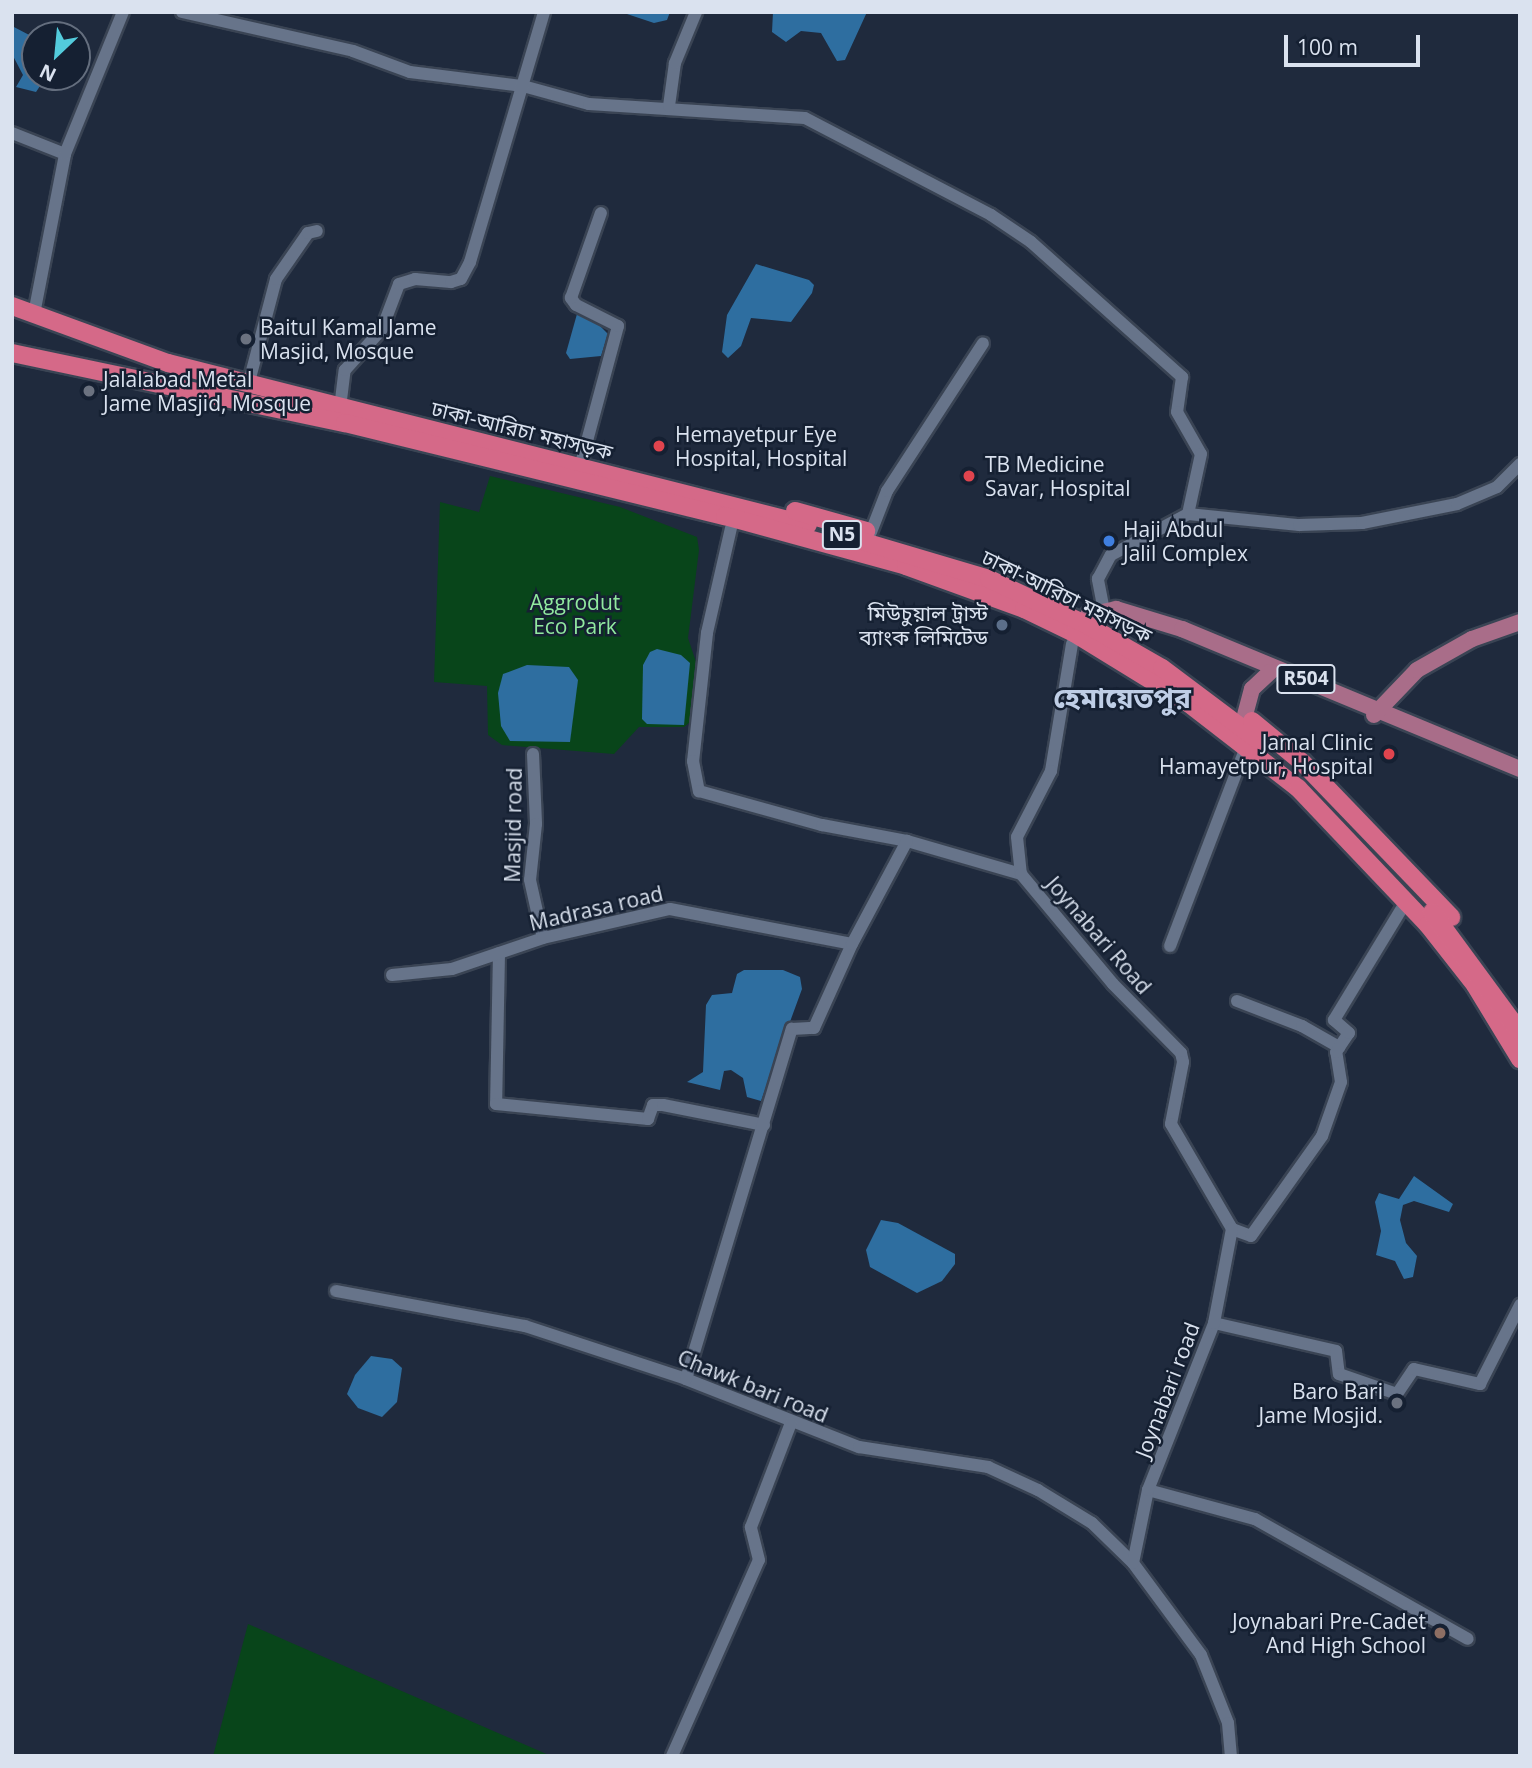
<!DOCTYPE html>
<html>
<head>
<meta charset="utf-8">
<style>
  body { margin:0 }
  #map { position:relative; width:1532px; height:1768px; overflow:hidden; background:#1f2a3d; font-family:"Open Sans","Noto Sans Bengali",sans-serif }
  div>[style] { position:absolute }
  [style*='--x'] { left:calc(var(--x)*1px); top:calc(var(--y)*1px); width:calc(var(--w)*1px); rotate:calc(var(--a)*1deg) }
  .green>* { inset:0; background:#08451a }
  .water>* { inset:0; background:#2e6ea0 }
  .roads { filter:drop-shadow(2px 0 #3a4454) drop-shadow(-2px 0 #3a4454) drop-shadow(0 2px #3a4454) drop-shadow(0 -2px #3a4454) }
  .minor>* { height:12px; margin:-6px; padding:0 6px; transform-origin:6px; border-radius:6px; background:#67748a }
  .major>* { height:16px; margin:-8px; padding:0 8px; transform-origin:8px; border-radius:8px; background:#a96d89 }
  .highway>* { height:18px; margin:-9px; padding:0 9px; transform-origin:9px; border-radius:9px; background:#d56988 }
  .dots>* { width:19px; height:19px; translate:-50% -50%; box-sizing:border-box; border:4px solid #152032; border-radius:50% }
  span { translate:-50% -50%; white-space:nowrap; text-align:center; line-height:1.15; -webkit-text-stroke:5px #152032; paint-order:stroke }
  .shield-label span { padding:2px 5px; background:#152032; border:2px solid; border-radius:5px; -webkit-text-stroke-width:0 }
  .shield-label { font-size:19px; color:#dae2ef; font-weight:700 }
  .poi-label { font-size:21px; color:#dae2ef }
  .left { translate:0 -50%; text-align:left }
  .right { translate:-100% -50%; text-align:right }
  .street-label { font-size:21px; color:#dae2ef }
  .park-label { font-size:21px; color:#91e99f }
  .district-label { font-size:28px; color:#bfcee6; font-weight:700 }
  .frame { position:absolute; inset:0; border:14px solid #dae2ef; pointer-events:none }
  .north { position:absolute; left:21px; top:21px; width:70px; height:70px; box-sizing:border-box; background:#152032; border:2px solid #646e7e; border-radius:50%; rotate:206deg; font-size:19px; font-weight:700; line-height:28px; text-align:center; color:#dae2ef }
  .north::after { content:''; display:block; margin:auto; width:24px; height:32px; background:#53cbdc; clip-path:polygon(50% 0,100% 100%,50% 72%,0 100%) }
  .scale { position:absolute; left:1284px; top:35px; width:136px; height:32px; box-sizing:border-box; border:4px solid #dae2ef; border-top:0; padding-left:9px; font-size:21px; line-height:24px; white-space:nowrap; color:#dae2ef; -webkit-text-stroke:5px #152032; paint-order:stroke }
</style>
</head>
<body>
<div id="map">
  <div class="green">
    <div style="clip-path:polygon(490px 476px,620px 507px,697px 537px,699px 550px,688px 638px,696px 662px,696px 689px,690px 722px,684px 727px,639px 727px,614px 754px,502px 745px,488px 735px,487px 686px,434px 682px,440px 502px,479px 512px)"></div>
    <div style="clip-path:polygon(248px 1624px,551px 1756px,213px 1756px)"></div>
  </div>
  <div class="water">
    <div style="clip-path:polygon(621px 12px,670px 12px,667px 20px,654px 23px)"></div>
    <div style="clip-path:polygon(773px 12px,867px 12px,845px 60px,837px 61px,821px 33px,801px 31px,786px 42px,772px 32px)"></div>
    <div style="clip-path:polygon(12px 26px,35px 38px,35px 77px,46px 77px,36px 92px,16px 87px,23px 75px,12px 54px)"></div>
    <div style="clip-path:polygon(756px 264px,809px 280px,814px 285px,812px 293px,791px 322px,751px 318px,741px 346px,728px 358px,722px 352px,727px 315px)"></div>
    <div style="clip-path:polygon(577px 314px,594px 320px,608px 334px,601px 356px,570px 359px,566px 353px)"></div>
    <div style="clip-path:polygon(657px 649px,681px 655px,690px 663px,684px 725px,647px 724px,642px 719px,643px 665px,650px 652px)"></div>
    <div style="clip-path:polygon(527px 665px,569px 667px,578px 680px,570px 742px,510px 741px,501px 726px,498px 693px,503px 674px)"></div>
    <div style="clip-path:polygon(744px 970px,783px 970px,800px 977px,802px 989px,761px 1101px,747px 1097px,743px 1078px,731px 1070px,724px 1071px,720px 1090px,687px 1082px,703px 1072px,706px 1005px,712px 995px,732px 993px,737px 974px)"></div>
    <div style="clip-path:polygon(1414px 1176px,1453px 1204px,1449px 1212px,1414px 1201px,1403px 1205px,1400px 1220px,1406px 1243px,1417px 1256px,1413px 1277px,1404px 1279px,1395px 1261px,1376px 1255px,1381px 1231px,1375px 1202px,1379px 1193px,1399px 1199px)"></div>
    <div style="clip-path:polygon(881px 1220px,898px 1223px,955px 1254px,955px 1264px,942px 1281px,917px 1293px,870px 1267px,866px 1250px)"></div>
    <div style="clip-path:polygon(371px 1356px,392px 1359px,402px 1368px,397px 1402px,382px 1417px,358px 1408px,347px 1394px,355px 1375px)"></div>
  </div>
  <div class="roads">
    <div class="minor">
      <div style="--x:182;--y:12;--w:175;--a:12.8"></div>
      <div style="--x:353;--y:51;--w:61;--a:20.2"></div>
      <div style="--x:410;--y:72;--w:114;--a:7.1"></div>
      <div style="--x:523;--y:86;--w:68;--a:15.3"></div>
      <div style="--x:589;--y:104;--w:216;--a:3.7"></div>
      <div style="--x:805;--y:118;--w:210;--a:27.5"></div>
      <div style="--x:991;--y:215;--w:48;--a:34"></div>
      <div style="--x:1031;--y:242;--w:203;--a:41.8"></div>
      <div style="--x:1182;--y:377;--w:35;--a:98"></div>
      <div style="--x:1177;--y:412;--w:48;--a:60.3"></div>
      <div style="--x:1201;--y:454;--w:61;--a:102.2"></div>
      <div style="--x:669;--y:106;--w:43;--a:-82.1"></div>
      <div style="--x:675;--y:63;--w:55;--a:-67.6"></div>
      <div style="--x:12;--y:133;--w:57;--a:21.6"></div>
      <div style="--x:34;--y:314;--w:163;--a:-79"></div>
      <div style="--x:65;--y:154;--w:153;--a:-67.8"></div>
      <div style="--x:249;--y:382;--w:106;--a:-75.3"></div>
      <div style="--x:276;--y:279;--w:56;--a:-55.2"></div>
      <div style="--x:308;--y:233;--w:9;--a:-13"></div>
      <div style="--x:340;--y:408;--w:38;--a:-83"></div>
      <div style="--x:345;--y:370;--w:55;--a:-47.9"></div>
      <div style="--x:382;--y:329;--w:48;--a:-69.3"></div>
      <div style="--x:399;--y:284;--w:17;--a:-17"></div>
      <div style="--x:415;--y:279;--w:36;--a:5"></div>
      <div style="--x:451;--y:282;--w:10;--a:-17"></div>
      <div style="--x:461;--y:279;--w:19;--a:-62"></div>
      <div style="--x:470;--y:262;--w:261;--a:-73.5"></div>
      <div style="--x:580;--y:467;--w:146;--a:-74.9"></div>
      <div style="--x:618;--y:326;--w:47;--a:-153.4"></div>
      <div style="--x:576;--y:305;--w:9;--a:-126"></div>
      <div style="--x:571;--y:298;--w:90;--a:-70.6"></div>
      <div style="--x:731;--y:528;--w:108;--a:102.9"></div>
      <div style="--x:707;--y:633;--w:129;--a:96.2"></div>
      <div style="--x:693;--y:761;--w:31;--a:79"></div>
      <div style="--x:699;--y:791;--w:128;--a:15.5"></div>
      <div style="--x:822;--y:825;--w:86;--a:10.7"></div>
      <div style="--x:907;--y:841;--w:119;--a:16.1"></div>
      <div style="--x:871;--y:532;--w:44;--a:-68.7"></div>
      <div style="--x:887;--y:491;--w:176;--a:-57"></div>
      <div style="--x:1105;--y:616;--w:38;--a:-101"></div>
      <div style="--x:1098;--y:579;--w:27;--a:-62"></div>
      <div style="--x:1111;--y:555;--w:87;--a:-28"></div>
      <div style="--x:1188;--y:514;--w:112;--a:5.7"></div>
      <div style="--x:1299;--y:525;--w:63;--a:-1.8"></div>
      <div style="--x:1362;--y:523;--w:97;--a:-11.3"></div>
      <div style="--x:1457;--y:504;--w:43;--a:-23"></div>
      <div style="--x:1497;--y:487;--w:33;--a:-45"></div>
      <div style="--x:1072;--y:644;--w:129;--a:99.4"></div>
      <div style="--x:1051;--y:771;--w:74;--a:117.3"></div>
      <div style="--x:1017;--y:837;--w:37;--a:84"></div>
      <div style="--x:1021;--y:874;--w:143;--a:50.1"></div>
      <div style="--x:1113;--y:984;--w:97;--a:45.4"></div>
      <div style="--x:1181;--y:1053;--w:9;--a:77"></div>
      <div style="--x:1183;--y:1062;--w:63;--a:101"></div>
      <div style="--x:1171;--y:1124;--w:121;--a:59.8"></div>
      <div style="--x:533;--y:754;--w:70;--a:87.5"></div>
      <div style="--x:536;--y:824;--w:56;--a:96.1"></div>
      <div style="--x:530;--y:880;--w:59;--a:77.4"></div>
      <div style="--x:1170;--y:946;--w:204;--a:-69.1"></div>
      <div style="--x:499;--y:953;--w:151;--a:91.1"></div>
      <div style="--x:496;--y:1104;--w:153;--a:5.6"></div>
      <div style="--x:648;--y:1119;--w:15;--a:-70"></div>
      <div style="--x:653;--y:1105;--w:10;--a:0"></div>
      <div style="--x:663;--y:1105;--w:103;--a:11.2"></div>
      <div style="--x:392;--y:975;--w:60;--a:-5.7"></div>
      <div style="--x:452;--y:969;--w:96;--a:-18.8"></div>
      <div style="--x:543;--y:938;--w:130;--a:-12.9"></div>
      <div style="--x:670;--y:909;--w:185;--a:10.9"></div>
      <div style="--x:1237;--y:1001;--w:70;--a:21"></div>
      <div style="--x:1302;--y:1026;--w:43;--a:29.6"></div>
      <div style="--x:1232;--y:1229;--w:20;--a:20"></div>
      <div style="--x:1251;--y:1236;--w:123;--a:-54.6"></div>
      <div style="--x:1322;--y:1136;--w:57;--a:-70.6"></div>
      <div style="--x:1341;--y:1082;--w:30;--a:-99"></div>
      <div style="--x:1336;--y:1052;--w:23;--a:-56"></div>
      <div style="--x:1349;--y:1033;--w:20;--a:-139"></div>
      <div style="--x:1334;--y:1020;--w:129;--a:-58.7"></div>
      <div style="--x:336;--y:1291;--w:192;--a:10.5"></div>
      <div style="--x:525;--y:1326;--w:169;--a:18.2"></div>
      <div style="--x:686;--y:1379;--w:186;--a:21.5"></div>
      <div style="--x:859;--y:1447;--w:131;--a:8.8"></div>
      <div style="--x:988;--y:1467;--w:55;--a:24.7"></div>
      <div style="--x:1038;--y:1490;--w:63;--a:31.4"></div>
      <div style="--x:1092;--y:1523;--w:57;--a:44.3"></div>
      <div style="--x:1133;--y:1563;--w:114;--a:53.5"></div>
      <div style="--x:1201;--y:1655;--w:73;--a:68.3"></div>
      <div style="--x:1228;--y:1723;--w:33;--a:85"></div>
      <div style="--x:1214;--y:1323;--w:125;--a:12.9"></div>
      <div style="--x:1336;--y:1351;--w:23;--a:83"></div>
      <div style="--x:1339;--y:1374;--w:61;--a:19"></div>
      <div style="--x:1397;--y:1394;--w:30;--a:-56"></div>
      <div style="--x:1414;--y:1369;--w:68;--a:12.8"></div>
      <div style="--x:1480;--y:1384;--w:89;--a:-63.1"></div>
      <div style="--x:686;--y:1379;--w:366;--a:-73.2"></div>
      <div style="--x:792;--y:1029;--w:22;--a:-3"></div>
      <div style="--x:814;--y:1028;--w:92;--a:-65.7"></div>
      <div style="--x:852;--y:944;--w:117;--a:-61.9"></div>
      <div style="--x:1148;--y:1490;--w:111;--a:15.2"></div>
      <div style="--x:1255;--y:1519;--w:244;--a:29.4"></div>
      <div style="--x:1133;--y:1563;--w:75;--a:-78.4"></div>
      <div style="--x:1148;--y:1490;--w:180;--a:-68.4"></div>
      <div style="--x:1214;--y:1323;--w:96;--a:-79.2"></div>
      <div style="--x:672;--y:1756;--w:214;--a:-66.1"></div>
      <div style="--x:759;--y:1560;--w:34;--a:-104"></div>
      <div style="--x:751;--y:1527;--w:111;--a:-69"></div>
    </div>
    <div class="major">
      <div style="--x:1088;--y:615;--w:29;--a:-12"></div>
      <div style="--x:1116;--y:609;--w:69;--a:16.9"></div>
      <div style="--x:1182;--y:629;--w:366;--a:22.5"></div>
      <div style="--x:1245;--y:715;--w:27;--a:-75"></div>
      <div style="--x:1252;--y:689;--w:25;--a:-43"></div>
      <div style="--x:1374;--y:715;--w:62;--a:-46.3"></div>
      <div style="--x:1417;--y:670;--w:63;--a:-29.4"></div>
      <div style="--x:1472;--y:639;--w:51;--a:-19.5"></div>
    </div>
    <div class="highway">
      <div style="--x:12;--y:306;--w:166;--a:20.1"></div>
      <div style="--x:168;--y:363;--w:660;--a:14.2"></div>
      <div style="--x:12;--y:353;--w:340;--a:11.9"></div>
      <div style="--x:345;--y:423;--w:391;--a:13.8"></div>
      <div style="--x:725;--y:516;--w:188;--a:15.4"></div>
      <div style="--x:906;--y:566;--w:126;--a:20"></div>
      <div style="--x:1024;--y:609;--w:55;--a:25.6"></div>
      <div style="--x:1074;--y:633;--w:134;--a:31.6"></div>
      <div style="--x:1188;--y:703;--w:139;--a:37.7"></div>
      <div style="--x:1298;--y:788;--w:189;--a:46.5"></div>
      <div style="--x:1428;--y:925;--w:76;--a:51.9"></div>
      <div style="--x:1475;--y:985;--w:87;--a:58.7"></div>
      <div style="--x:795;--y:511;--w:74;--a:15.7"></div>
      <div style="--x:848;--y:537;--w:147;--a:16.6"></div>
      <div style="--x:989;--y:579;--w:108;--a:25.1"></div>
      <div style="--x:1087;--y:625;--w:86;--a:29.8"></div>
      <div style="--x:1162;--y:668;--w:120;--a:36.9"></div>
      <div style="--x:1252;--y:721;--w:66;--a:39.5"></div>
      <div style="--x:1303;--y:763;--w:214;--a:46.1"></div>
      <div style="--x:1432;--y:912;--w:149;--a:53.7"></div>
    </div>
  </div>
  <div class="dots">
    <div style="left:246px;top:339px;background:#6b7280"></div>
    <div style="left:89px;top:391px;background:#6b7280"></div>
    <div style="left:659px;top:446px;background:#e0444e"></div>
    <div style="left:969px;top:476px;background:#e0444e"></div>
    <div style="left:1109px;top:541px;background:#3f7fe0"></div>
    <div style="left:1002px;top:625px;background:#5c6f8a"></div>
    <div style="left:1389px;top:754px;background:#e0444e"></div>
    <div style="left:1397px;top:1403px;background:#6b7280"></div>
    <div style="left:1440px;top:1633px;background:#8d6e63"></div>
  </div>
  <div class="shield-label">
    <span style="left:842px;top:535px">N5</span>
    <span style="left:1306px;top:679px">R504</span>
  </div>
  <div class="poi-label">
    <span class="left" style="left:260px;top:339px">Baitul Kamal Jame<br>Masjid, Mosque</span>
    <span class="left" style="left:103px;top:391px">Jalalabad Metal<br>Jame Masjid, Mosque</span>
    <span class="left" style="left:675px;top:446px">Hemayetpur Eye<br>Hospital, Hospital</span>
    <span class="left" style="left:985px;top:476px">TB Medicine<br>Savar, Hospital</span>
    <span class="left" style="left:1123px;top:541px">Haji Abdul<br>Jalil Complex</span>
    <span class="right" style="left:988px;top:625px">মিউচুয়াল ট্রাস্ট<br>ব্যাংক লিমিটেড</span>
    <span class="right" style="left:1373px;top:754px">Jamal Clinic<br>Hamayetpur, Hospital</span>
    <span class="right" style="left:1383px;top:1403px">Baro Bari<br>Jame Mosjid.</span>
    <span class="right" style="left:1426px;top:1633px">Joynabari Pre-Cadet<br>And High School</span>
  </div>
  <div class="street-label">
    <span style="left:522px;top:430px;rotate:14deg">ঢাকা-আরিচা মহাসড়ক</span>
    <span style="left:1067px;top:596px;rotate:26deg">ঢাকা-আরিচা মহাসড়ক</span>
    <span style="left:513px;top:825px;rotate:-89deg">Masjid road</span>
    <span style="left:596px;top:908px;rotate:-13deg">Madrasa road</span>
    <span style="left:1099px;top:935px;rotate:49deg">Joynabari Road</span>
    <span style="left:753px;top:1386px;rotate:22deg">Chawk bari road</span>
    <span style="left:1167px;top:1390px;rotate:-69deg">Joynabari road</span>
  </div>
  <div class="park-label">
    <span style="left:575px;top:614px">Aggrodut<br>Eco Park</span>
  </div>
  <div class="district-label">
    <span style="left:1122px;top:697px">হেমায়েতপুর</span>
  </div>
  <div class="frame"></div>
  <div class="north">N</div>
  <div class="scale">100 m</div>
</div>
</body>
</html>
